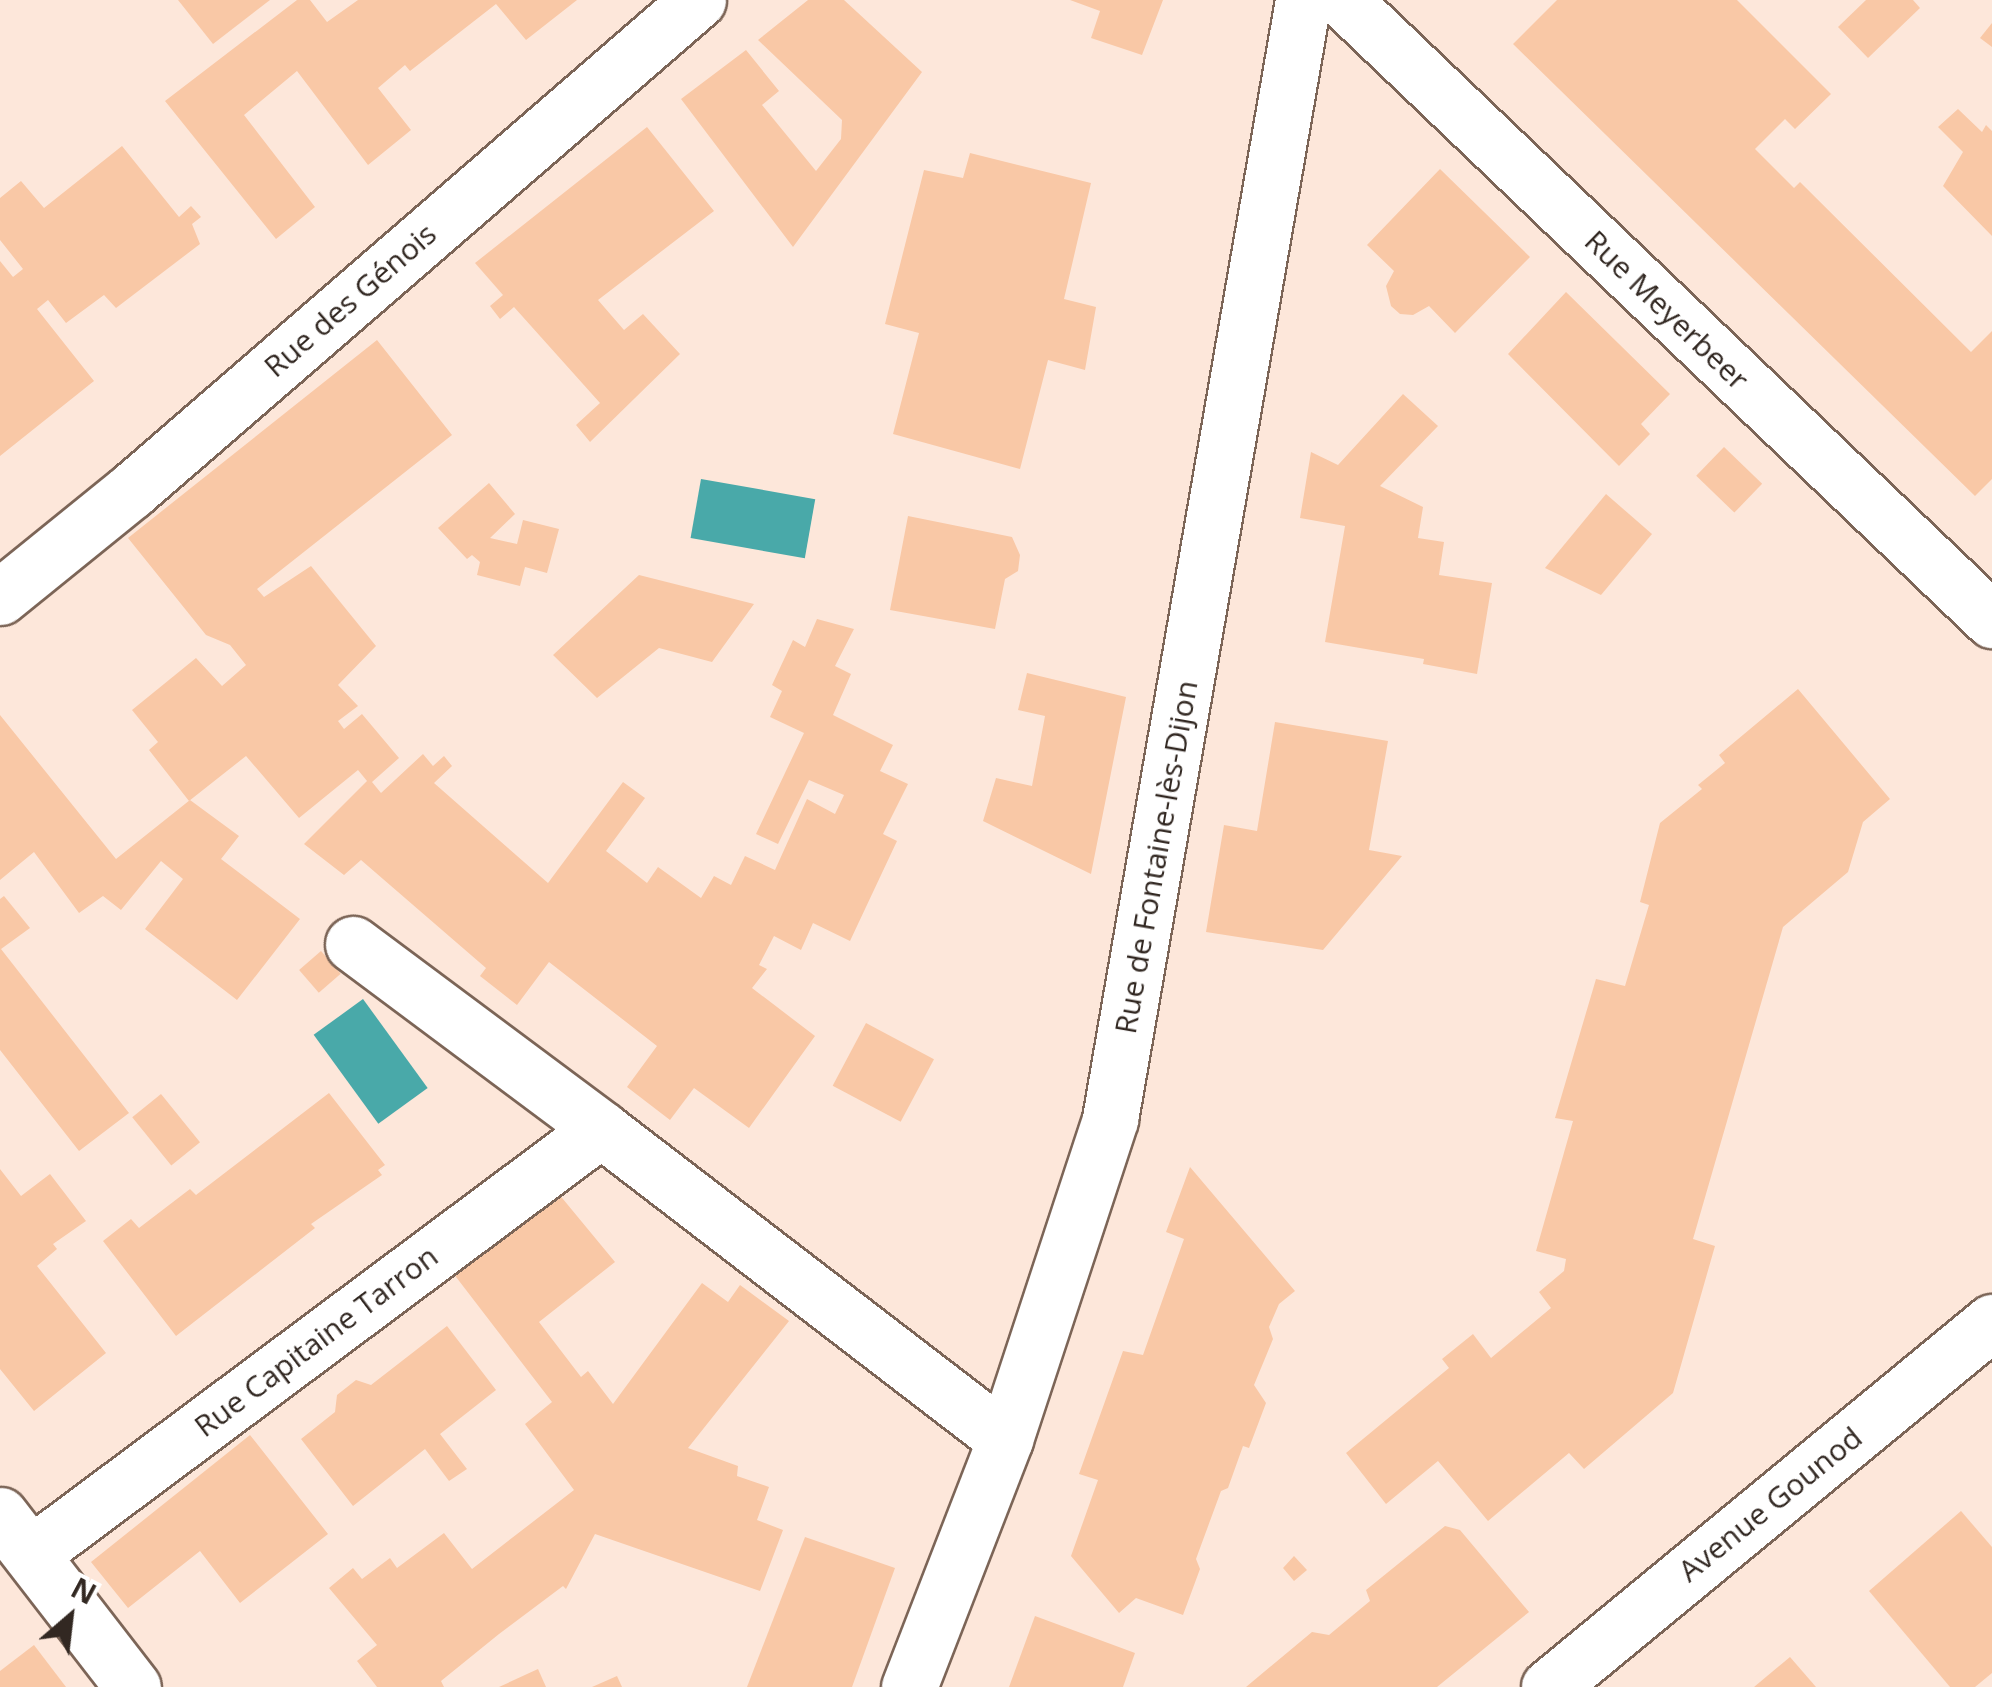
<!DOCTYPE html>
<html>
<head>
<meta charset="utf-8">
<style>
  body { margin:0 }
  #map { position:relative; width:1992px; height:1687px; overflow:hidden; background:#fde7da; font-family:"Open Sans",sans-serif }
  div>[style] { position:absolute }
  [style*='--x'] { left:calc(var(--x)*1px); top:calc(var(--y)*1px); width:calc(var(--w)*1px); rotate:calc(var(--a)*1deg) }
  .water>* { inset:0; background:#49a9a9; transform-origin:0 0 }
  .building>* { inset:0; background:#f9c8a6; transform-origin:0 0 }
  .roads { filter:drop-shadow(2px 0 #7c6557) drop-shadow(-2px 0 #7c6557) drop-shadow(0 2px #7c6557) drop-shadow(0 -2px #7c6557) }
  .street>* { height:55px; margin:-27.5px; padding:0 27.5px; transform-origin:27.5px; border-radius:27.5px; background:#fff }
  .secondary>* { height:55px; margin:-27.5px; padding:0 27.5px; transform-origin:27.5px; border-radius:27.5px; background:#fff }
  span { translate:-50% -50%; white-space:nowrap; text-align:center; line-height:1.15; -webkit-text-stroke:8px #fff; paint-order:stroke }
  .street-label { font-size:30px; color:#322822 }
  .north { position:absolute; left:20px; top:1567px; width:100px; height:100px; -webkit-text-stroke:8px #fff; paint-order:stroke; rotate:28deg; font-size:28px; font-weight:700; line-height:40px; text-align:center; color:#322822 }
  .north::after { content:''; display:block; margin:auto; width:35px; height:45px; background:#322822; clip-path:polygon(50% 0,100% 100%,50% 72%,0 100%) }
</style>
</head>
<body>
<div id="map">
  <div class="water">
    <div style="left:701px;top:479px;width:116px;height:60px;rotate:10deg"></div>
    <div style="left:363px;top:999px;width:110px;height:61px;rotate:54deg"></div>
  </div>
  <div class="building">
    <div style="clip-path:polygon(178px 0,270px 0,213px 44px)"></div>
    <div style="clip-path:polygon(297px 0,310px 0,327px 22px,358px 0,577px 0,526px 40px,496px 4px,410px 71px,405px 65px,378px 88px,411px 130px,368px 165px,297px 71px,244px 115px,315px 207px,276px 239px,165px 101px)"></div>
    <div style="clip-path:polygon(808px 0,844px 0,922px 72px,793px 247px,681px 99px,746px 50px,779px 91px,762px 105px,816px 171px,841px 139px,842px 120px,758px 40px)"></div>
    <div style="clip-path:polygon(1070px 0,1163px 0,1142px 55px,1091px 38px,1100px 11px)"></div>
    <div style="clip-path:polygon(1557px 0,1737px 0,1831px 94px,1795px 129px,1785px 119px,1755px 149px,1794px 188px,1800px 182px,1971px 352px,1992px 331px,1992px 479px,1975px 496px,1513px 44px)"></div>
    <div style="clip-path:polygon(1866px 0,1913px 0,1920px 8px,1868px 58px,1838px 27px)"></div>
    <div style="clip-path:polygon(1992px 23px,1992px 47px,1980px 38px)"></div>
    <div style="clip-path:polygon(1958px 109px,1982px 132px,1986px 125px,1992px 131px,1992px 236px,1943px 186px,1963px 152px,1938px 127px)"></div>
    <div style="clip-path:polygon(647px 127px,714px 211px,598px 300px,624px 330px,643px 314px,680px 354px,590px 442px,576px 425px,600px 403px,514px 307px,500px 319px,490px 306px,503px 295px,475px 263px)"></div>
    <div style="clip-path:polygon(122px 146px,179px 217px,191px 206px,201px 217px,192px 224px,200px 244px,116px 308px,104px 295px,66px 323px,48px 300px,37px 309px,94px 381px,0 456px,0 261px,13px 277px,23px 269px,0 240px,0 198px,21px 181px,44px 208px)"></div>
    <div style="clip-path:polygon(970px 153px,1091px 183px,1064px 299px,1096px 307px,1085px 370px,1048px 360px,1020px 469px,893px 434px,919px 333px,885px 324px,924px 170px,963px 178px)"></div>
    <div style="clip-path:polygon(1440px 169px,1530px 257px,1455px 333px,1429px 306px,1413px 315px,1400px 314px,1391px 306px,1386px 286px,1394px 271px,1367px 245px)"></div>
    <div style="clip-path:polygon(1566px 292px,1670px 394px,1641px 424px,1650px 434px,1619px 466px,1508px 354px)"></div>
    <div style="clip-path:polygon(377px 340px,452px 435px,257px 589px,264px 597px,311px 566px,376px 646px,338px 685px,358px 706px,338px 721px,344px 729px,362px 714px,399px 758px,372px 782px,381px 793px,423px 754px,433px 766px,444px 756px,452px 766px,434px 783px,548px 883px,623px 782px,645px 798px,606px 851px,647px 883px,658px 867px,701px 898px,714px 876px,731px 885px,745px 856px,775px 870px,807px 799px,835px 814px,844px 795px,809px 780px,778px 844px,756px 834px,804px 733px,770px 717px,782px 691px,772px 685px,793px 640px,805px 647px,817px 619px,854px 629px,835px 666px,851px 674px,833px 715px,893px 745px,880px 771px,908px 784px,883px 834px,897px 841px,850px 941px,813px 923px,801px 950px,774px 936px,759px 965px,767px 969px,752px 988px,815px 1036px,749px 1128px,694px 1088px,670px 1120px,627px 1087px,657px 1046px,549px 962px,517px 1005px,480px 976px,486px 968px,361px 860px,344px 875px,304px 844px,367px 781px,358px 770px,299px 818px,246px 756px,189px 801px,149px 750px,158px 742px,132px 710px,196px 658px,222px 686px,246px 665px,230px 645px,206px 635px,128px 538px)"></div>
    <div style="clip-path:polygon(1403px 394px,1438px 426px,1380px 486px,1423px 507px,1418px 538px,1444px 542px,1439px 575px,1492px 583px,1477px 674px,1423px 664px,1424px 659px,1325px 642px,1345px 526px,1300px 518px,1311px 452px,1338px 465px)"></div>
    <div style="left:1724px;top:447px;width:53px;height:40px;rotate:44deg"></div>
    <div style="clip-path:polygon(489px 483px,515px 514px,490px 538px,517px 544px,523px 520px,559px 529px,547px 573px,525px 567px,520px 586px,477px 575px,480px 562px,472px 555px,467px 559px,438px 528px)"></div>
    <div style="clip-path:polygon(1606px 494px,1652px 534px,1601px 595px,1545px 568px)"></div>
    <div style="clip-path:polygon(908px 516px,1012px 537px,1020px 555px,1018px 571px,1005px 579px,995px 629px,890px 610px)"></div>
    <div style="clip-path:polygon(639px 575px,754px 604px,712px 662px,659px 648px,597px 698px,553px 655px)"></div>
    <div style="clip-path:polygon(1027px 673px,1126px 697px,1091px 874px,983px 821px,996px 778px,1032px 786px,1045px 716px,1018px 710px)"></div>
    <div style="clip-path:polygon(1798px 689px,1890px 799px,1863px 822px,1848px 872px,1783px 927px,1693px 1239px,1715px 1246px,1673px 1393px,1584px 1469px,1569px 1453px,1488px 1521px,1438px 1461px,1386px 1504px,1346px 1453px,1449px 1368px,1442px 1359px,1473px 1334px,1491px 1358px,1551px 1308px,1539px 1292px,1564px 1271px,1566px 1259px,1536px 1251px,1573px 1121px,1555px 1118px,1596px 979px,1625px 986px,1649px 905px,1640px 902px,1660px 823px,1702px 789px,1698px 785px,1725px 763px,1719px 755px)"></div>
    <div style="clip-path:polygon(0 715px,116px 859px,190px 800px,239px 836px,221px 859px,300px 919px,237px 1000px,145px 929px,183px 879px,161px 861px,121px 910px,103px 896px,79px 913px,34px 852px,0 880px)"></div>
    <div style="clip-path:polygon(1275px 722px,1388px 741px,1369px 850px,1402px 856px,1323px 950px,1206px 932px,1224px 825px,1257px 831px)"></div>
    <div style="clip-path:polygon(4px 896px,30px 928px,1px 949px,129px 1113px,79px 1151px,0 1050px,0 899px)"></div>
    <div style="left:321px;top:951px;width:30px;height:29px;rotate:49deg"></div>
    <div style="left:866px;top:1023px;width:77px;height:71px;rotate:28deg"></div>
    <div style="clip-path:polygon(329px 1093px,385px 1165px,378px 1170px,382px 1175px,311px 1224px,315px 1228px,176px 1336px,103px 1241px,131px 1219px,139px 1228px,190px 1189px,196px 1195px)"></div>
    <div style="left:161px;top:1094px;width:62px;height:37px;rotate:51deg"></div>
    <div style="clip-path:polygon(1190px 1167px,1295px 1291px,1279px 1304px,1269px 1327px,1273px 1339px,1254px 1385px,1266px 1403px,1249px 1448px,1243px 1446px,1228px 1488px,1221px 1491px,1196px 1559px,1200px 1569px,1183px 1615px,1136px 1598px,1119px 1613px,1071px 1556px,1098px 1480px,1079px 1474px,1123px 1351px,1143px 1355px,1184px 1239px,1166px 1232px)"></div>
    <div style="clip-path:polygon(0 1169px,21px 1196px,50px 1174px,86px 1221px,53px 1244px,57px 1249px,37px 1266px,106px 1353px,34px 1411px,0 1369px)"></div>
    <div style="clip-path:polygon(558px 1193px,615px 1262px,539px 1322px,581px 1377px,588px 1371px,613px 1404px,702px 1283px,728px 1302px,740px 1285px,789px 1321px,688px 1448px,738px 1466px,737px 1476px,769px 1487px,757px 1520px,783px 1530px,760px 1591px,595px 1534px,566px 1589px,563px 1586px,499px 1634px,441px 1681px,444px 1687px,377px 1687px,357px 1661px,377px 1645px,329px 1588px,353px 1568px,362px 1579px,390px 1558px,397px 1568px,444px 1533px,472px 1569px,574px 1490px,525px 1424px,552px 1402px,453px 1273px)"></div>
    <div style="clip-path:polygon(447px 1326px,496px 1390px,440px 1434px,467px 1469px,449px 1481px,425px 1449px,353px 1506px,301px 1439px,335px 1412px,337px 1395px,356px 1380px,371px 1385px)"></div>
    <div style="clip-path:polygon(250px 1435px,328px 1534px,240px 1603px,200px 1551px,128px 1608px,91px 1562px)"></div>
    <div style="clip-path:polygon(1961px 1511px,1992px 1547px,1992px 1673px,1975px 1687px,1950px 1687px,1869px 1591px)"></div>
    <div style="clip-path:polygon(1445px 1526px,1460px 1530px,1529px 1612px,1437px 1687px,1246px 1687px,1312px 1632px,1329px 1635px,1370px 1601px,1366px 1590px)"></div>
    <div style="clip-path:polygon(805px 1537px,895px 1568px,852px 1687px,747px 1687px)"></div>
    <div style="clip-path:polygon(1294px 1556px,1307px 1570px,1294px 1581px,1283px 1568px)"></div>
    <div style="clip-path:polygon(1035px 1616px,1135px 1653px,1123px 1687px,1009px 1687px)"></div>
    <div style="clip-path:polygon(34px 1645px,66px 1687px,0 1687px,0 1671px)"></div>
    <div style="clip-path:polygon(1790px 1657px,1816px 1687px,1754px 1687px)"></div>
    <div style="clip-path:polygon(538px 1669px,546px 1687px,499px 1687px)"></div>
    <div style="clip-path:polygon(617px 1676px,622px 1687px,592px 1687px)"></div>
  </div>
  <div class="roads">
    <div class="street">
      <div style="--x:1343;--y:0;--w:898;--a:43.69"></div>
      <div style="--x:0;--y:597;--w:169;--a:-39"></div>
      <div style="--x:131;--y:491;--w:750;--a:-40.89"></div>
      <div style="--x:353;--y:944;--w:309;--a:36.7"></div>
      <div style="--x:0;--y:1515;--w:217;--a:52.3"></div>
      <div style="--x:31;--y:1554;--w:711;--a:-36.71"></div>
      <div style="--x:601;--y:1129;--w:509;--a:37.5"></div>
      <div style="--x:1549;--y:1687;--w:574;--a:-39.49"></div>
    </div>
    <div class="secondary">
      <div style="--x:909;--y:1687;--w:266;--a:-68.8"></div>
      <div style="--x:1005;--y:1439;--w:337;--a:-71.8"></div>
      <div style="--x:1110;--y:1119;--w:1136;--a:-80.21"></div>
    </div>
  </div>
  <div class="street-label">
    <span style="left:350px;top:300px;rotate:-41deg">Rue des Génois</span>
    <span style="left:1667px;top:310px;rotate:44deg">Rue Meyerbeer</span>
    <span style="left:1156px;top:857px;rotate:-80deg">Rue de Fontaine-lès-Dijon</span>
    <span style="left:316px;top:1341px;rotate:-37deg">Rue Capitaine Tarron</span>
    <span style="left:1770px;top:1504px;rotate:-39deg">Avenue Gounod</span>
  </div>
  <div class="north">N</div>
</div>
</body>
</html>
